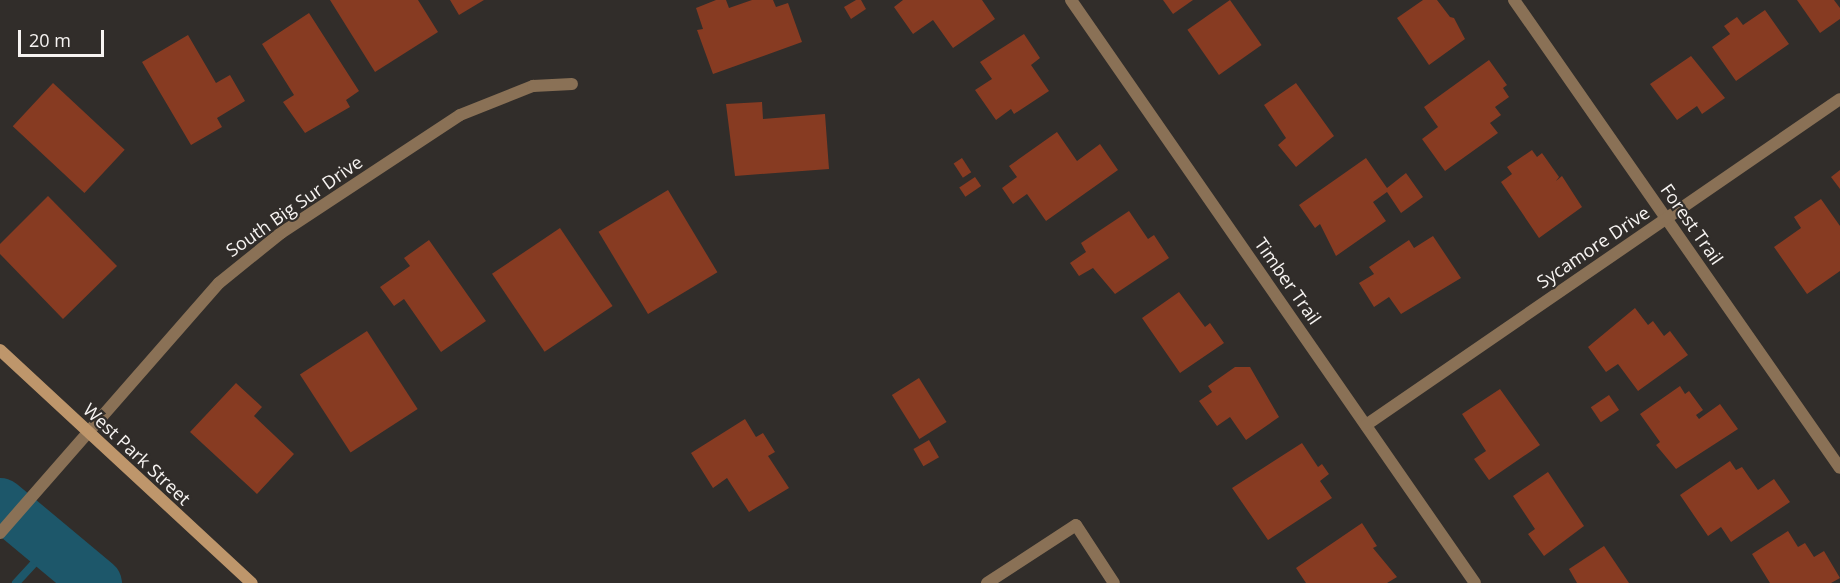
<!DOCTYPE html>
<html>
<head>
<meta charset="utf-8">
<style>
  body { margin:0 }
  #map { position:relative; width:1840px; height:583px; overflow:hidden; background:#312d2a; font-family:"Open Sans",sans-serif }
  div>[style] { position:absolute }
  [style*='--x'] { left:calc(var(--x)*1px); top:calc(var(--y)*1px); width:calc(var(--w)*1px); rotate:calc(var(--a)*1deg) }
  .stream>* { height:8px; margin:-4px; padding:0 4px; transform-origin:4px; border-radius:4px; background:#1d576a }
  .river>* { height:51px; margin:-25.5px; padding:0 25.5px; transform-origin:25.5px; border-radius:25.5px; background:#1d576a }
  .building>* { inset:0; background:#873b22; transform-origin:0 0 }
  .lane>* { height:12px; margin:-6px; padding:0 6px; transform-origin:6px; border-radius:6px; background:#8a7156 }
  .street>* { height:12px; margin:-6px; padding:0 6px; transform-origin:6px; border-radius:6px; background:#8a7156 }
  .secondary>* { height:12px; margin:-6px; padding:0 6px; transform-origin:6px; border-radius:6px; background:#be966b }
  span { translate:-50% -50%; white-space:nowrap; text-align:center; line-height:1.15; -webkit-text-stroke:4.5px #312d2a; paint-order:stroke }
  .street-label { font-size:18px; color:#f7f4f2 }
  .scale { position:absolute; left:18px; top:30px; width:86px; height:27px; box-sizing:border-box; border:3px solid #f7f4f2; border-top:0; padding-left:8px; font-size:18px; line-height:21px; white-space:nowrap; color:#f7f4f2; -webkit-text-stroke:4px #312d2a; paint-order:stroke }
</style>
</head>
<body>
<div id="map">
  <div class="stream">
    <div style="--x:16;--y:583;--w:52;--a:-47.4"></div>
  </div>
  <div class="river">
    <div style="--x:0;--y:503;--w:125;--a:39.8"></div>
  </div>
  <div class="building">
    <div style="clip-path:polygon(330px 0,418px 0,438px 32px,375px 72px)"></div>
    <div style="clip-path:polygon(450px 0,484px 0,459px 15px)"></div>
    <div style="clip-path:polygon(716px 0,726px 0,729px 8px,752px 0,773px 0,776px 7px,788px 3px,802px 42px,713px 74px,697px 30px,703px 29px,696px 8px)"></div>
    <div style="clip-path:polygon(856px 0,861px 0,866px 9px,851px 19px,844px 7px)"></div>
    <div style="clip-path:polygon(903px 0,982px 0,995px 19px,953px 48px,933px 20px,913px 34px,894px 7px)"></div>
    <div style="clip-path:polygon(1163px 0,1193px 0,1173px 14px)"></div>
    <div style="left:1230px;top:0;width:55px;height:52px;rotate:55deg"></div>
    <div style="clip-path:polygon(1423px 0,1437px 0,1450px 17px,1454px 18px,1465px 39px,1429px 65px,1397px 18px)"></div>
    <div style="clip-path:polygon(1797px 0,1834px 0,1840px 8px,1840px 19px,1820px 33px)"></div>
    <div style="clip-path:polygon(1765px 10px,1789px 44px,1736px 81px,1712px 47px,1730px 34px,1724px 26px,1737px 17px,1743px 25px)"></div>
    <div style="clip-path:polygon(309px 13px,359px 91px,346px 100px,350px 107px,305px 133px,283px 102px,294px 95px,262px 44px)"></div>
    <div style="clip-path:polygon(1024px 34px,1040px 58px,1031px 65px,1049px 91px,1014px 114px,1011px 109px,996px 120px,975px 90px,992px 79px,980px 62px)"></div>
    <div style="clip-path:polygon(188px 35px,216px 83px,230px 75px,245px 101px,217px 118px,222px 127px,191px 145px,142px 62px)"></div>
    <div style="clip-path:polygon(1691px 56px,1725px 98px,1702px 114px,1697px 106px,1677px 120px,1650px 84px)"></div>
    <div style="clip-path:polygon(1489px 60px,1507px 85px,1503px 88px,1509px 97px,1495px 107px,1501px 115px,1490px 123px,1498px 133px,1445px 171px,1422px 139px,1438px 127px,1424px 107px)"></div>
    <div style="left:53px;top:83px;width:98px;height:59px;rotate:43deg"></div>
    <div style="clip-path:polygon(1296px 83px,1334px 136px,1296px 167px,1278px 145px,1286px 138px,1264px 105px)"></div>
    <div style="clip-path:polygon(762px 102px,763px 119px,825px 114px,829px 169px,735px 176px,726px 104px)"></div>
    <div style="clip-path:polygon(1057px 132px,1077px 161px,1100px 144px,1118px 170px,1046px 221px,1027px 194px,1013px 204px,1002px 188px,1017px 177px,1009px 166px)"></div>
    <div style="clip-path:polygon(1532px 150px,1537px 157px,1542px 153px,1559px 177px,1556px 181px,1562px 176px,1582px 207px,1539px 238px,1501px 182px,1512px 174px,1507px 167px)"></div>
    <div style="left:962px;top:158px;width:17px;height:10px;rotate:57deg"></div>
    <div style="clip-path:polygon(1366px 158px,1387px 188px,1406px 173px,1423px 197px,1401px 213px,1387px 192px,1373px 202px,1386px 221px,1336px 256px,1320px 224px,1315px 228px,1299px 205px)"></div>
    <div style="clip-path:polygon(1840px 170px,1840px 189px,1831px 177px)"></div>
    <div style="left:975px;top:177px;width:11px;height:19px;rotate:56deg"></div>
    <div style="left:668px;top:190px;width:96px;height:81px;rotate:59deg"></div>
    <div style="clip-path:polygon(48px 196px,117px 266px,63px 319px,0 254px,0 244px)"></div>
    <div style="clip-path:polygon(1821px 199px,1840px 226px,1840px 271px,1807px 294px,1774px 247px,1801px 228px,1794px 217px)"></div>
    <div style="clip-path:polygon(1129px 211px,1148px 239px,1154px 235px,1169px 258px,1115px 294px,1093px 268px,1079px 276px,1070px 263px,1086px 252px,1081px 243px)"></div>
    <div style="left:560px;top:228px;width:94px;height:82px;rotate:56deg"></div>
    <div style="clip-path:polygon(1433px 236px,1461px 278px,1401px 314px,1389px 297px,1374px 307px,1359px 283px,1374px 274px,1369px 267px,1409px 240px,1414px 248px)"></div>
    <div style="clip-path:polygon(429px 240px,486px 321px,441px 352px,404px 299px,394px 306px,380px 287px,410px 266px,404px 258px)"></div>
    <div style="clip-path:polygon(1179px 292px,1205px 327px,1210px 323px,1224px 343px,1180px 373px,1142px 318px)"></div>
    <div style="clip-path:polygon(1635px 308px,1648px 325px,1653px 321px,1664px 336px,1670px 331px,1688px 355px,1638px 391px,1618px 364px,1606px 372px,1588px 347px)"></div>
    <div style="left:367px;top:331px;width:93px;height:80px;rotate:57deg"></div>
    <div style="clip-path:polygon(1235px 367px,1250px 367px,1279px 417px,1246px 440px,1230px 417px,1217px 426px,1199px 401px,1212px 392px,1208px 386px)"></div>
    <div style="left:919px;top:378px;width:52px;height:32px;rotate:58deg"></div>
    <div style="clip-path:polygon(236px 383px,262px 407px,254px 416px,294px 454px,257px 494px,190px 432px)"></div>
    <div style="clip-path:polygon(1680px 386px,1685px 394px,1689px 391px,1703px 410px,1696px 415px,1699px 419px,1720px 404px,1738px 429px,1676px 469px,1656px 445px,1660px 442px,1640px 414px)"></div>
    <div style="clip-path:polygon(1500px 389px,1540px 445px,1489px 480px,1474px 459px,1486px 451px,1462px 414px)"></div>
    <div style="left:1609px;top:395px;width:18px;height:22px;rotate:56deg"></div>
    <div style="clip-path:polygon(745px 419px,756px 437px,763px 433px,775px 452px,768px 456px,789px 488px,749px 512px,727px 478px,713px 488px,691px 453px)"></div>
    <div style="left:929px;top:440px;width:20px;height:18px;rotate:60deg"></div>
    <div style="clip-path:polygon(1302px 443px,1318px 467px,1322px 464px,1329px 474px,1320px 481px,1332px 498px,1268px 540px,1232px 488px)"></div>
    <div style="clip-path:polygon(1730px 461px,1736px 470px,1742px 467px,1758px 490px,1774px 479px,1790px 502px,1731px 542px,1721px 527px,1708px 536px,1680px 495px)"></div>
    <div style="clip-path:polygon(1548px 472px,1584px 526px,1544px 556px,1528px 534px,1535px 529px,1513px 496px)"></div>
    <div style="clip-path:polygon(1362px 523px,1377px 546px,1373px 548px,1397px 577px,1387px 583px,1306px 583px,1296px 568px)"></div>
    <div style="clip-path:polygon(1788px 531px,1798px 547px,1805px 543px,1814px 557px,1824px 551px,1840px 578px,1831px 583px,1770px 583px,1752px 554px)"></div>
    <div style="clip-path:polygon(1604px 546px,1629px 583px,1577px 583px,1569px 569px)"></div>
  </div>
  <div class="lane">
    <div style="--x:987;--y:583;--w:106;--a:-33.1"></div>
    <div style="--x:1076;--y:525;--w:69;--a:56.8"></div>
  </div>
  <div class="street">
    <div style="--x:1071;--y:0;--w:709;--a:55.28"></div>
    <div style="--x:1514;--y:0;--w:570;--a:55.14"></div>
    <div style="--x:1366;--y:425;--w:575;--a:-34.52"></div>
    <div style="--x:0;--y:533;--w:332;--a:-48.8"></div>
    <div style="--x:219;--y:283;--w:80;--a:-38.9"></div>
    <div style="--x:281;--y:233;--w:214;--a:-33.4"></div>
    <div style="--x:460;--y:115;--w:79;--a:-21.7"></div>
    <div style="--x:533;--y:86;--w:39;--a:-3"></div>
  </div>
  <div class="secondary">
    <div style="--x:0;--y:350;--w:343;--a:42.8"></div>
  </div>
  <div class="street-label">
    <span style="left:294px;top:206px;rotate:-35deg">South Big Sur Drive</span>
    <span style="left:1692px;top:224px;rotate:55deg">Forest Trail</span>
    <span style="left:1593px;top:247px;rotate:-34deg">Sycamore Drive</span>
    <span style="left:1288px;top:281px;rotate:55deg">Timber Trail</span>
    <span style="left:137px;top:454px;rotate:43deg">West Park Street</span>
  </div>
  <div class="scale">20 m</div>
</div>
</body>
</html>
